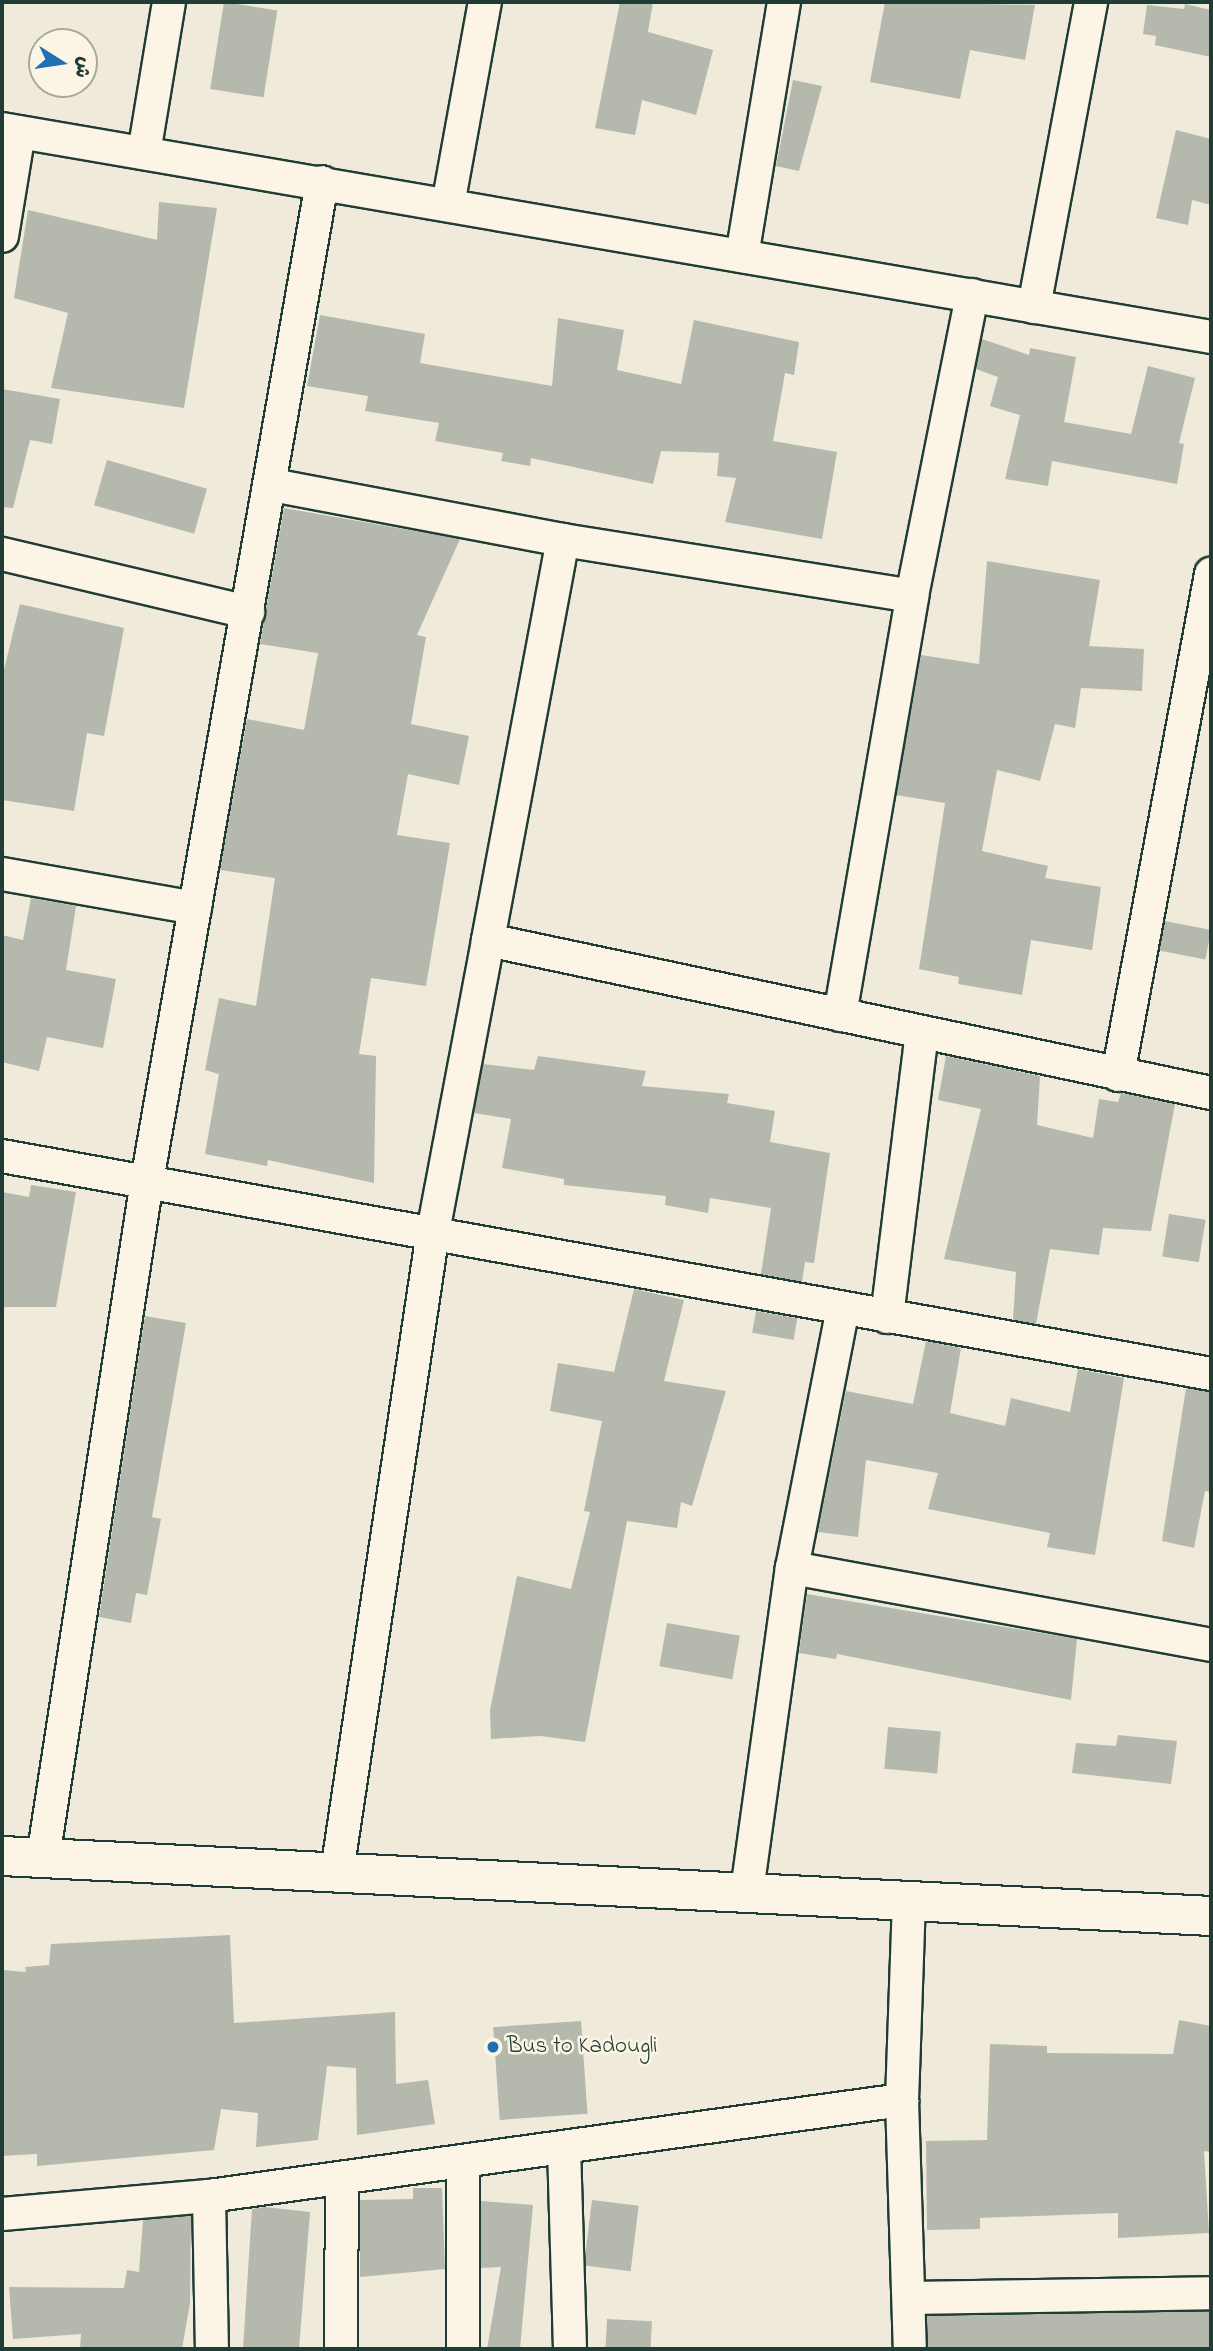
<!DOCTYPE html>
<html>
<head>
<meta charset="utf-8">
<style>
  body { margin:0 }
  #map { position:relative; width:1213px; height:2351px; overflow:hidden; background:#efeada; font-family:"Indie Flower","Playpen Sans Arabic",sans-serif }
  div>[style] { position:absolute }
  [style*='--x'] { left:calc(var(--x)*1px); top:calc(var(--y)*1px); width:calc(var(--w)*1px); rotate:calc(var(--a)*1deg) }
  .building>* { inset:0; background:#b5b9ad; transform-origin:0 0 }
  .roads { filter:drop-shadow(2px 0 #1f3d34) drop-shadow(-2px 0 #1f3d34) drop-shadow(0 2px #1f3d34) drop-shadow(0 -2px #1f3d34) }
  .street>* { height:32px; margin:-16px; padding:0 16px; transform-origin:16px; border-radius:16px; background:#fcf5e5 }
  .secondary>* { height:38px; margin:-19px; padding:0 19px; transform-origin:19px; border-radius:19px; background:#fcf5e5 }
  .dots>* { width:19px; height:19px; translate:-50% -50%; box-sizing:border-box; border:4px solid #fcf5e5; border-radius:50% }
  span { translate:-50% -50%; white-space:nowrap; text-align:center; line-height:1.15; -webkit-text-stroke:5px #fcf5e5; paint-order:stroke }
  .poi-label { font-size:23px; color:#1f3d34 }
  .left { translate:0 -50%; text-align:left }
  .frame { position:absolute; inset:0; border:4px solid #1f3d34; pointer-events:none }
  .north { position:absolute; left:28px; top:28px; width:70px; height:70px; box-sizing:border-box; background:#fcf5e5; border:2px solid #a4ab9e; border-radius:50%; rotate:102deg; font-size:19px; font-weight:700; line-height:28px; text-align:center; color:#1f3d34 }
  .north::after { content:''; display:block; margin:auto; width:24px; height:32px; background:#1f6fb2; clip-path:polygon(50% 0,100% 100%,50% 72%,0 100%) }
</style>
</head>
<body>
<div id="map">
  <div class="building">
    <div style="left:224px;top:2px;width:54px;height:88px;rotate:9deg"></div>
    <div style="clip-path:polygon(620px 2px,653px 2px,648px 32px,713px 50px,696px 115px,642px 100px,635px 135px,595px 128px)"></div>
    <div style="clip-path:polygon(885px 2px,1035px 5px,1025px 60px,970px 50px,960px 99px,870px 82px)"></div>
    <div style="clip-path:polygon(1185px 4px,1211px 10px,1211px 57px,1155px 45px,1156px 36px,1143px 34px,1147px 5px,1184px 9px)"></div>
    <div style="clip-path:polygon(793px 80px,822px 86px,799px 171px,776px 166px)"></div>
    <div style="clip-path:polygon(1176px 130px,1211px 139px,1211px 205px,1192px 200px,1188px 225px,1156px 218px)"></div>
    <div style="clip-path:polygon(159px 202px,217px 208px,184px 408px,51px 388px,68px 313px,14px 298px,28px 210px,157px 240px)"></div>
    <div style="clip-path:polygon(320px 315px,425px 334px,420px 363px,552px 386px,558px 318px,624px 330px,617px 370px,681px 384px,694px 320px,799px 342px,794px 375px,785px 373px,773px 441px,837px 452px,822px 539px,725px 522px,736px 478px,717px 476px,719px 453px,661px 451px,653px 484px,531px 458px,530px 466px,501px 461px,503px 453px,435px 441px,439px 423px,365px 411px,368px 396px,307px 386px)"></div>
    <div style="clip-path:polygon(982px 339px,1029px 355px,1030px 348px,1076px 357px,1064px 422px,1131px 434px,1148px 366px,1195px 378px,1179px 443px,1184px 444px,1177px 484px,1052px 461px,1048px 486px,1005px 479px,1020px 415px,990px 406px,998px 377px,976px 369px)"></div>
    <div style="clip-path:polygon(2px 389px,60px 399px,52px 444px,30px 440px,13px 508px,2px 507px)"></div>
    <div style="left:107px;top:460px;width:104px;height:47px;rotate:16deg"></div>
    <div style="clip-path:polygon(284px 508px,460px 539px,417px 635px,426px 637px,411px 724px,469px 736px,459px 785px,408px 774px,397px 835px,450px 843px,426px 986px,371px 978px,359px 1054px,376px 1056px,374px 1183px,268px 1160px,267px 1166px,205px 1154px,219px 1074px,205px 1070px,219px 998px,256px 1006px,275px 878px,220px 870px,247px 719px,304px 730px,318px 653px,260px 644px)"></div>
    <div style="clip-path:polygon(987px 561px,1100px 580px,1089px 646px,1144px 649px,1142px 691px,1081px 688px,1075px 728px,1055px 724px,1040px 781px,997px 770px,982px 851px,1048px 866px,1045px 878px,1101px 887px,1092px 950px,1031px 940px,1022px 995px,958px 984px,959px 977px,919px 969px,945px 803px,896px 795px,921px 655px,979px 664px)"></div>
    <div style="clip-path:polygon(20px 604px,124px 628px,104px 736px,87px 733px,74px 811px,2px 800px,2px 678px)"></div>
    <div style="clip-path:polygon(31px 898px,76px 906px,66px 970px,116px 979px,103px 1048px,47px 1037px,39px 1071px,2px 1062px,2px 935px,23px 940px)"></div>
    <div style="left:1165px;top:921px;width:47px;height:30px;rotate:11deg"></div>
    <div style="clip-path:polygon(538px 1056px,646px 1071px,642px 1086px,729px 1094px,727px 1103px,775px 1111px,770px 1142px,830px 1153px,814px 1263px,805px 1262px,802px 1282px,761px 1274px,771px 1208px,710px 1198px,708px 1213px,665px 1205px,666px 1196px,564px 1185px,564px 1179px,502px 1168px,511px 1119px,474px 1113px,483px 1064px,534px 1070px)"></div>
    <div style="clip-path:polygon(946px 1056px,1040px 1076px,1037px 1125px,1093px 1138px,1099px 1099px,1118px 1102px,1121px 1093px,1175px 1104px,1151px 1231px,1103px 1228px,1099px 1255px,1050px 1249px,1036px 1324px,1013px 1320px,1016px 1272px,944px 1259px,981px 1109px,938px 1100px)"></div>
    <div style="clip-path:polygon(31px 1185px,76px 1192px,56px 1307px,2px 1307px,2px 1192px,29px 1197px)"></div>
    <div style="left:1169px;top:1214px;width:37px;height:43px;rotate:9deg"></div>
    <div style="clip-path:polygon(634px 1289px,684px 1300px,664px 1381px,726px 1391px,692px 1506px,681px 1502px,677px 1528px,627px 1521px,585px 1742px,541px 1736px,491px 1739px,490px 1710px,517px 1576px,571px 1589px,590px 1512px,584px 1511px,602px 1421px,550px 1411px,558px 1363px,614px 1372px)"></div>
    <div style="left:756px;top:1311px;width:42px;height:22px;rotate:10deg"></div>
    <div style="clip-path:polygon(145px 1316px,186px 1323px,152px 1517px,161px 1519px,147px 1595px,136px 1593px,131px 1623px,99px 1617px)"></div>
    <div style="clip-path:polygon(926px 1341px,961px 1348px,950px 1413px,1005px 1426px,1011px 1398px,1070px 1412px,1078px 1369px,1124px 1378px,1095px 1555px,1047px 1547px,1050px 1533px,928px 1509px,938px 1473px,866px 1460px,858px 1537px,818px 1532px,846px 1391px,913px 1404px)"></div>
    <div style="clip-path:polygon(1186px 1388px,1211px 1392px,1211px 1492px,1205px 1491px,1194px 1548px,1162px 1541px)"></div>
    <div style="clip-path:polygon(807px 1594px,1077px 1639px,1071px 1700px,837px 1654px,836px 1659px,799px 1653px)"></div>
    <div style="left:667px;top:1623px;width:74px;height:44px;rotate:10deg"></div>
    <div style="left:888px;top:1727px;width:53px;height:42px;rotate:5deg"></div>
    <div style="clip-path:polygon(1118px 1735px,1177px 1741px,1171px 1784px,1072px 1773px,1076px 1743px,1116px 1746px)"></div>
    <div style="clip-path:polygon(230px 1935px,234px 2023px,395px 2012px,396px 2084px,428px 2080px,435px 2124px,357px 2135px,356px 2068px,327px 2066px,318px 2140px,256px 2147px,258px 2113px,221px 2109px,214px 2150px,37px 2166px,37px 2154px,2px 2156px,2px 1970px,26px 1972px,25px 1967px,49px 1965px,51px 1944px)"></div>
    <div style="clip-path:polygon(1179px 2020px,1211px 2026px,1211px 2152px,1204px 2151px,1209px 2233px,1118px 2238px,1118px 2213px,980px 2218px,980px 2229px,927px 2230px,926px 2141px,987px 2140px,990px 2044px,1047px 2046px,1047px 2053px,1173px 2054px)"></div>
    <div style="left:581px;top:2021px;width:93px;height:88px;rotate:86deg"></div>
    <div style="clip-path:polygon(413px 2188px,442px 2188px,445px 2269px,360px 2277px,360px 2200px,413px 2199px)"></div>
    <div style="left:592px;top:2200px;width:47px;height:66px;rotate:7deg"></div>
    <div style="clip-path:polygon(481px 2201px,533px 2205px,520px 2349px,487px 2349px,501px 2267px,481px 2268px)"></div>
    <div style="clip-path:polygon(265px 2207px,310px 2212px,299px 2349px,243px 2349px,252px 2209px)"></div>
    <div style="clip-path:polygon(191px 2216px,190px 2303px,182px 2349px,80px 2349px,81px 2334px,13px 2339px,9px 2287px,124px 2288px,127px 2270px,139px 2272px,143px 2220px)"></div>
    <div style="left:1211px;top:2311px;width:38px;height:284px;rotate:90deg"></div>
    <div style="left:607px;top:2319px;width:45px;height:30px;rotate:3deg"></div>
  </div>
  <div class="roads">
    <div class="street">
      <div style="--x:2;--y:129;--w:1227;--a:9.76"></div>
      <div style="--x:144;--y:153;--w:153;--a:-80.6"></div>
      <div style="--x:448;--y:205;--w:206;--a:-79.7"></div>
      <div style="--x:2;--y:236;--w:105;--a:-80.7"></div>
      <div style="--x:742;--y:256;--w:257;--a:-80.6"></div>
      <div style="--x:1034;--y:307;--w:310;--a:-79.4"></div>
      <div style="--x:272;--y:485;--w:296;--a:10.7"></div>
      <div style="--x:563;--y:540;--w:353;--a:9.1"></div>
      <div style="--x:2;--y:554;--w:253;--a:13.3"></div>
      <div style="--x:2;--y:874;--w:196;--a:10"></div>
      <div style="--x:488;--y:940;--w:407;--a:-79.4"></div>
      <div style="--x:840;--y:1015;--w:425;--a:-80.2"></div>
      <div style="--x:912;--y:596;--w:307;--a:-78.7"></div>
      <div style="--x:1118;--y:1075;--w:510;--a:-79.48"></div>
      <div style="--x:2;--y:1156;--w:1228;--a:10.22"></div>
      <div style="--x:887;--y:1317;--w:286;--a:-83"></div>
      <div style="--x:792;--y:1568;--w:426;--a:10.4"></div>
      <div style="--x:43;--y:1858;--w:685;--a:-81.27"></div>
      <div style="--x:147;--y:1181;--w:1014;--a:-80.06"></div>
      <div style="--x:337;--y:1872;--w:647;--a:-81.47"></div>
      <div style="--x:433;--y:1232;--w:297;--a:-79.3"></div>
      <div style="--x:488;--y:940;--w:739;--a:11.95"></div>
      <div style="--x:747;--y:1891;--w:326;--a:-82.1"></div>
      <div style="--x:792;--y:1568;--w:264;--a:-78.9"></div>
      <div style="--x:909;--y:1900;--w:200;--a:92"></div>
      <div style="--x:902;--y:2100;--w:249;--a:88.2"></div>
      <div style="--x:564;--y:2147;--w:202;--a:88.3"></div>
      <div style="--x:209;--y:2196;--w:153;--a:88.9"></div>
      <div style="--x:2;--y:2214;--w:208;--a:-5"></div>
      <div style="--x:209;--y:2196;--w:700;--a:-7.89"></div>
      <div style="--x:909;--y:2298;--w:302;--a:-0.9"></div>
      <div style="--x:341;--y:2349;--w:171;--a:-89.7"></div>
      <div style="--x:463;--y:2349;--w:188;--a:-90"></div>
    </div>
    <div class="secondary">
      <div style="--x:2;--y:1856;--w:1210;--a:2.84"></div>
    </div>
  </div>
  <div class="dots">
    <div style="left:493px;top:2047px;background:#1f6fb2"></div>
  </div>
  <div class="poi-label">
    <span class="left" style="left:507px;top:2047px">Bus to Kadougli</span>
  </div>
  <div class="frame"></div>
  <div class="north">ش</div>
</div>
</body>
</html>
